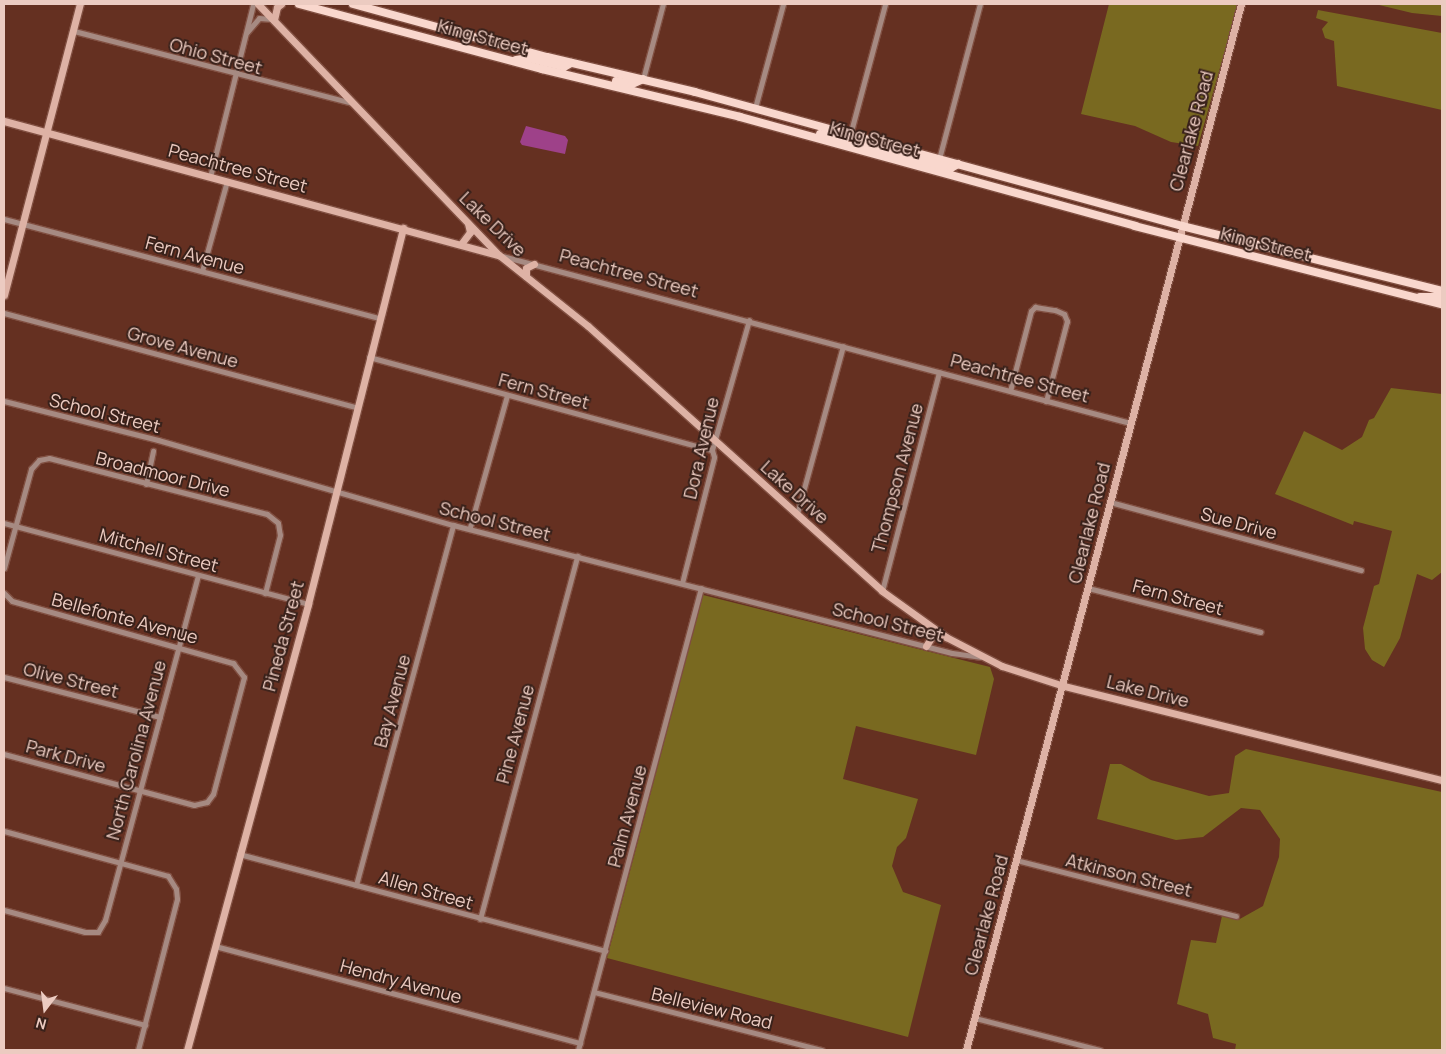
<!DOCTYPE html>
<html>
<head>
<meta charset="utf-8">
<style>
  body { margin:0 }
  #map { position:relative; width:1446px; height:1054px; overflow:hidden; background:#653021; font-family:Manrope,sans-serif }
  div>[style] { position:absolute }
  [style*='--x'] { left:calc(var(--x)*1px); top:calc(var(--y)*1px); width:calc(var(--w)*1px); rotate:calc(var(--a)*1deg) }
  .green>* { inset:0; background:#796920 }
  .water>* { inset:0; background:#9e4189 }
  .roads { filter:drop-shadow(1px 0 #804f41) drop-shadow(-1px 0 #804f41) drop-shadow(0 1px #804f41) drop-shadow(0 -1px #804f41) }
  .street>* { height:5px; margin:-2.5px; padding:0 2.5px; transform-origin:2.5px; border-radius:2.5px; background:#a68a82 }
  .secondary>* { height:7px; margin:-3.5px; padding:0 3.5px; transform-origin:3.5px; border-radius:3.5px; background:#deb2a5 }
  .primary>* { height:8px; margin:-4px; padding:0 4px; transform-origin:4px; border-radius:4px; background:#f9d7cd }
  span { translate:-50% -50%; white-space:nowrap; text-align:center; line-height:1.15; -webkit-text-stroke:4px #39211a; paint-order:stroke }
  .street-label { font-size:18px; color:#eccbc1 }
  .frame { position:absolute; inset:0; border:5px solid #eccbc1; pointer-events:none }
  .north { position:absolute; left:20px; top:984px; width:50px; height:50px; -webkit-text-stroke:4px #39211a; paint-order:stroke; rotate:195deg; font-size:14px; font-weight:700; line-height:20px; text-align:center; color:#eccbc1 }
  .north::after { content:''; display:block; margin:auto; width:18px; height:22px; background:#eccbc1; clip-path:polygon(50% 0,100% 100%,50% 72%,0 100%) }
</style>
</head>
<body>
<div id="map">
  <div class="green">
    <div style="clip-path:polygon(1109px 4px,1238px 4px,1198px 146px,1171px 142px,1135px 126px,1081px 114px)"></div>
    <div style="clip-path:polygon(1375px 4px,1442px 4px,1442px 16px,1412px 13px)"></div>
    <div style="clip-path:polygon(1318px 10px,1442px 33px,1442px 110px,1337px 86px,1334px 41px,1325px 38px,1322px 29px,1328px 22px,1316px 18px)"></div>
    <div style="clip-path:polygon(1391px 388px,1442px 394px,1442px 572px,1432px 580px,1417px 574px,1400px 638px,1384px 667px,1372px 660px,1365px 649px,1363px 628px,1374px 586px,1379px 584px,1392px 531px,1354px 521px,1353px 525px,1275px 494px,1304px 431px,1342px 450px,1362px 437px,1369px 420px,1374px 418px)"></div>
    <div style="clip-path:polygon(703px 595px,990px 667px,994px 679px,976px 755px,856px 726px,843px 779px,918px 799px,906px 838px,897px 847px,892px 866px,903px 892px,941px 905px,908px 1037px,607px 958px)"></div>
    <div style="clip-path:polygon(1246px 749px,1442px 792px,1442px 1050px,1235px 1050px,1236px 1044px,1213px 1038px,1208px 1014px,1177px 1004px,1191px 940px,1216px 943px,1222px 916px,1238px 920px,1263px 906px,1279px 857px,1280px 839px,1260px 810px,1241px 808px,1203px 837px,1176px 840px,1097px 819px,1110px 764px,1121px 764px,1151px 780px,1209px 796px,1229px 793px,1235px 756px)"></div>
  </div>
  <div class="water">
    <div style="clip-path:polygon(526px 126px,565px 136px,568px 140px,565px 154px,522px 145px,520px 142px)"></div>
  </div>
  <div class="roads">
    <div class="street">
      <div style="--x:74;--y:31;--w:287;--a:14.5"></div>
      <div style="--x:247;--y:32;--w:18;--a:-49"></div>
      <div style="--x:259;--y:18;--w:13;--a:4"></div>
      <div style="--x:643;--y:79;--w:78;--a:-75.1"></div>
      <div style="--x:755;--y:108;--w:108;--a:-74.9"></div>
      <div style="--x:850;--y:135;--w:136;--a:-75"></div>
      <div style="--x:939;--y:159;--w:160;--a:-75.2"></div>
      <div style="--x:210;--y:177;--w:178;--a:-76"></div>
      <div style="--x:4;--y:219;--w:389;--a:14.8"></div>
      <div style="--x:502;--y:256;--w:650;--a:14.89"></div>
      <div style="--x:202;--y:271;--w:93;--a:-74.5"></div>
      <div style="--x:4;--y:313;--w:364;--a:15"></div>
      <div style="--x:369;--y:357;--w:355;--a:15.2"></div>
      <div style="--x:1010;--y:391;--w:83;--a:-75.3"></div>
      <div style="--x:1031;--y:311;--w:6;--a:-45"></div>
      <div style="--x:1035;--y:307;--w:20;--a:9"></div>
      <div style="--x:1055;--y:310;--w:10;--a:24"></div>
      <div style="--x:1064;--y:314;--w:8;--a:67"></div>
      <div style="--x:1067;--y:321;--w:83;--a:104.7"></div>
      <div style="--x:4;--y:401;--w:159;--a:14.2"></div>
      <div style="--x:158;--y:440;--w:307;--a:16.1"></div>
      <div style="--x:453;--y:525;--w:515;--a:14.39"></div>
      <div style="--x:952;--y:653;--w:28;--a:8"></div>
      <div style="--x:146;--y:484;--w:34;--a:-78"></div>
      <div style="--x:1110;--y:502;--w:260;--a:15.2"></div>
      <div style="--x:797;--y:514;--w:174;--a:-74.7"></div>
      <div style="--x:4;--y:523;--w:315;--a:14.9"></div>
      <div style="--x:470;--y:527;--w:137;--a:-74.3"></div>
      <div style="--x:4;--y:568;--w:103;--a:-74.7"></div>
      <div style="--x:31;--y:469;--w:12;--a:-48"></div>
      <div style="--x:39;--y:460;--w:10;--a:-11"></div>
      <div style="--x:49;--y:458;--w:225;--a:14.4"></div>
      <div style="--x:267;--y:514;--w:14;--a:39"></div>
      <div style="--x:278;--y:523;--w:12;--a:81"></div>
      <div style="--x:280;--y:535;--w:60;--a:104.5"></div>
      <div style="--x:682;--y:583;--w:130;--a:-75.7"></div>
      <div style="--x:714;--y:457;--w:7;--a:-106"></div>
      <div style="--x:712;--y:450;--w:135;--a:-74.1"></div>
      <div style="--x:1088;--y:588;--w:178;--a:14.3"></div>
      <div style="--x:882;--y:591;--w:226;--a:-75.4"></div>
      <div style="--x:4;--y:593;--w:11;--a:45"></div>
      <div style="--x:12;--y:601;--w:230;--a:15.7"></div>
      <div style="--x:233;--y:663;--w:18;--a:52"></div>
      <div style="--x:244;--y:677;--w:121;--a:104.8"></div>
      <div style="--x:213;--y:794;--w:10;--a:127"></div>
      <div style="--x:207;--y:802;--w:13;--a:167"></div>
      <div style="--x:194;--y:805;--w:197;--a:-165"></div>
      <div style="--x:4;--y:677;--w:161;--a:14.4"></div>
      <div style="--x:4;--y:831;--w:170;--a:15.3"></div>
      <div style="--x:168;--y:876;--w:15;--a:58"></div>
      <div style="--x:176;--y:889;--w:10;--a:84"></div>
      <div style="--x:177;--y:899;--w:156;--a:104.5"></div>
      <div style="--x:239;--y:854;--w:379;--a:14.8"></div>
      <div style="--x:1016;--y:860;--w:227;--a:14.3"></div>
      <div style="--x:356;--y:885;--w:373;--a:-74.9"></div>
      <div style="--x:4;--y:910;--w:84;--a:15.2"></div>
      <div style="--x:85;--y:932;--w:13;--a:0"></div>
      <div style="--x:98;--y:932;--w:14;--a:-60"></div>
      <div style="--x:105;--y:920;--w:357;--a:-74.9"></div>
      <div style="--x:480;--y:919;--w:376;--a:-75"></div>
      <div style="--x:215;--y:946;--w:378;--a:14.9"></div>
      <div style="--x:4;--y:988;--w:146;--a:14.7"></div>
      <div style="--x:594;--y:992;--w:235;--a:14.3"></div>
      <div style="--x:975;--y:1018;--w:129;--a:14.4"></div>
      <div style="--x:578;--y:1050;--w:478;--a:-75.1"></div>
    </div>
    <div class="secondary">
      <div style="--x:258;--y:4;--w:348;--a:46.2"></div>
      <div style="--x:499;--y:255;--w:114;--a:38.6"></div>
      <div style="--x:588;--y:326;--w:396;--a:42"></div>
      <div style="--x:882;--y:591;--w:79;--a:35.7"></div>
      <div style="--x:946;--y:637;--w:63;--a:27.4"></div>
      <div style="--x:1002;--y:666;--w:65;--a:17.9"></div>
      <div style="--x:1064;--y:686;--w:390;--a:14"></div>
      <div style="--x:274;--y:20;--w:13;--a:-77"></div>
      <div style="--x:277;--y:7;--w:5;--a:-37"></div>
      <div style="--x:4;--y:121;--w:512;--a:15.18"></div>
      <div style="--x:461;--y:244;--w:15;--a:-53"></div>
      <div style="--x:470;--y:232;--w:9;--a:-103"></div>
      <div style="--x:526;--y:276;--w:8;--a:-90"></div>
      <div style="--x:526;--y:268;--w:9;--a:-27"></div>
      <div style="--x:4;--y:295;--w:301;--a:-75.4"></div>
      <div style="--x:702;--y:447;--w:14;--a:-78"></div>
      <div style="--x:926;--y:646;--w:19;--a:-58"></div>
      <div style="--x:187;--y:1050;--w:462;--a:-74.8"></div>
      <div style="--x:308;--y:604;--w:388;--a:-75.8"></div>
      <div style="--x:966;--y:1050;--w:1082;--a:-75.27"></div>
    </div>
    <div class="primary">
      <div style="--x:299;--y:4;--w:252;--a:15"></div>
      <div style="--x:542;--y:69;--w:204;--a:13.6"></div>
      <div style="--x:740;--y:117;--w:410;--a:15.4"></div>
      <div style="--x:1135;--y:226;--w:317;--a:14.3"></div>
      <div style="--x:353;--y:4;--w:201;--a:15.3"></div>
      <div style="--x:547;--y:57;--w:152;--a:13.3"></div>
      <div style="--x:695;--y:92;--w:505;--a:15.38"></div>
      <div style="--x:1182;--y:226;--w:268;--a:14"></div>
      <div style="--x:516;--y:60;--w:13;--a:-9"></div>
      <div style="--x:529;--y:58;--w:36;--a:14"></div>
      <div style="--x:564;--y:67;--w:8;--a:-30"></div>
      <div style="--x:616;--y:81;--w:16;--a:11"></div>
      <div style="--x:632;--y:84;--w:12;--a:-24"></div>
      <div style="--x:820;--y:134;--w:25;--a:14"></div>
      <div style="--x:844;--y:140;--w:8;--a:-40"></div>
      <div style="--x:848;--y:146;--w:11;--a:-10"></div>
      <div style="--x:859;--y:144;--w:95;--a:14.6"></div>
      <div style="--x:951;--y:168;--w:8;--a:-30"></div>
      <div style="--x:1420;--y:297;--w:22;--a:0"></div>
    </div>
  </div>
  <div class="street-label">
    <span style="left:483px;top:37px;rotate:15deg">King Street</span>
    <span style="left:216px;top:56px;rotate:15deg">Ohio Street</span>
    <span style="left:1191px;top:131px;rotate:-75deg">Clearlake Road</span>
    <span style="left:875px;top:139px;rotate:15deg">King Street</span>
    <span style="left:238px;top:168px;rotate:15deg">Peachtree Street</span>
    <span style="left:493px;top:224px;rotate:44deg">Lake Drive</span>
    <span style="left:1266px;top:244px;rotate:14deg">King Street</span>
    <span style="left:195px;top:255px;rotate:15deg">Fern Avenue</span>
    <span style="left:629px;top:273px;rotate:15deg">Peachtree Street</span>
    <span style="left:183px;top:347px;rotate:15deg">Grove Avenue</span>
    <span style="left:1020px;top:378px;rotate:15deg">Peachtree Street</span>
    <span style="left:544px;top:391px;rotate:15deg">Fern Street</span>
    <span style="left:105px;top:413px;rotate:14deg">School Street</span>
    <span style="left:701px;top:448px;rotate:-77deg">Dora Avenue</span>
    <span style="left:163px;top:474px;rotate:14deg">Broadmoor Drive</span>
    <span style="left:897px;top:478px;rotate:-75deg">Thompson Avenue</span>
    <span style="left:795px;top:492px;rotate:42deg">Lake Drive</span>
    <span style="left:495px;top:521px;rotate:14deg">School Street</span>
    <span style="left:1089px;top:523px;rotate:-76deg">Clearlake Road</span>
    <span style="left:1239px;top:523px;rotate:15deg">Sue Drive</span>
    <span style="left:159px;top:550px;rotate:15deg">Mitchell Street</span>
    <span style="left:1178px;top:597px;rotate:15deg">Fern Street</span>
    <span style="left:125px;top:618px;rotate:15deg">Bellefonte Avenue</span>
    <span style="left:888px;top:622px;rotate:14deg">School Street</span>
    <span style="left:283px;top:636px;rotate:-75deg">Pineda Street</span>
    <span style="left:71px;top:680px;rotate:14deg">Olive Street</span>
    <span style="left:1148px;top:691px;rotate:14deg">Lake Drive</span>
    <span style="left:392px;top:701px;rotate:-75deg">Bay Avenue</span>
    <span style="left:515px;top:734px;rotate:-75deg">Pine Avenue</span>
    <span style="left:136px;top:750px;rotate:-75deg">North Carolina Avenue</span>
    <span style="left:66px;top:756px;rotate:15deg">Park Drive</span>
    <span style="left:627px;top:816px;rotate:-75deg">Palm Avenue</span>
    <span style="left:1129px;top:875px;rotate:14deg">Atkinson Street</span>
    <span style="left:426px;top:890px;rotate:16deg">Allen Street</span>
    <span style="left:986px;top:915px;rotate:-75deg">Clearlake Road</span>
    <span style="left:401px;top:981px;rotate:15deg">Hendry Avenue</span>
    <span style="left:712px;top:1008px;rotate:14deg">Belleview Road</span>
  </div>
  <div class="frame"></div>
  <div class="north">N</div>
</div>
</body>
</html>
